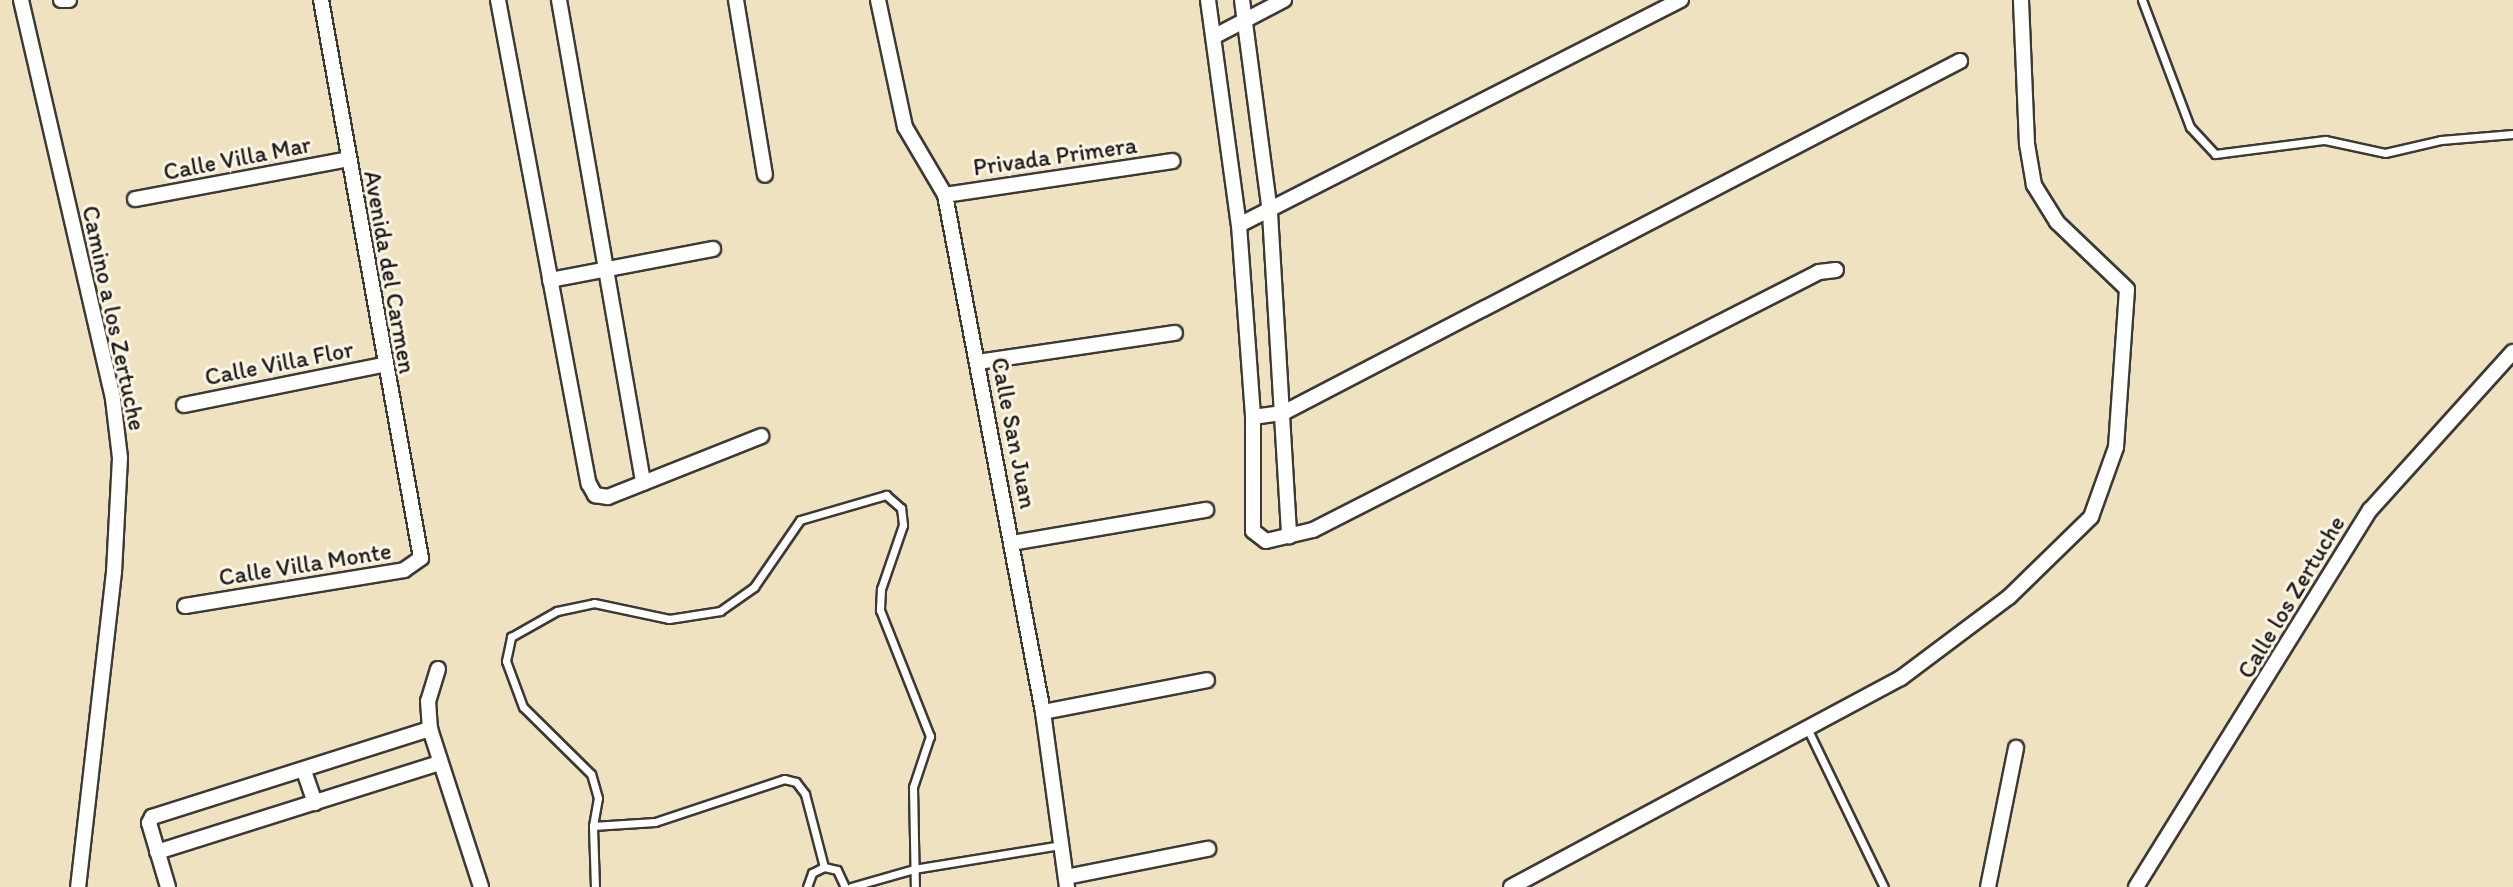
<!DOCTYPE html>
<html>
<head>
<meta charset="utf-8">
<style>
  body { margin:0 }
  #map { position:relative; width:2513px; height:887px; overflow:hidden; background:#eee2c1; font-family:Itim,sans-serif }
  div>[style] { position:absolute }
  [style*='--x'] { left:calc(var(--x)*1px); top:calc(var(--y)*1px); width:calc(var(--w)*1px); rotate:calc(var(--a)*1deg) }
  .roads { filter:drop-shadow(2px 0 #3c3a35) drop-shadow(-2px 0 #3c3a35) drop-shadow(0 2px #3c3a35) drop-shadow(0 -2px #3c3a35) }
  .lane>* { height:7px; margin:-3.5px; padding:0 3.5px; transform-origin:3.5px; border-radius:3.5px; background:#fff }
  .street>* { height:14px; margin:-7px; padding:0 7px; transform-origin:7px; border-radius:7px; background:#fff }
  span { translate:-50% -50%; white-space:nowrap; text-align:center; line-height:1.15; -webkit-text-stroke:6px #fcf5e5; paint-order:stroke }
  .street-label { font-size:24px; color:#1c1c1c }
</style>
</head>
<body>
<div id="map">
  <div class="roads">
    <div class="lane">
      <div style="--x:2142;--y:0;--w:136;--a:69.3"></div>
      <div style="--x:2190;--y:127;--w:37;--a:47"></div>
      <div style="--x:2215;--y:154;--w:111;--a:-7.3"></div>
      <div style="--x:2325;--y:140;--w:61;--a:12.2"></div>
      <div style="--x:2385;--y:153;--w:57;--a:-13.1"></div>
      <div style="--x:2441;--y:140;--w:72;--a:-4.8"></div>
      <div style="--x:1808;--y:730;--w:174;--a:64.2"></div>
      <div style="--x:593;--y:826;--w:28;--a:-80"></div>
      <div style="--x:598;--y:798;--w:25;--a:-106"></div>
      <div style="--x:591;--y:774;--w:95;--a:-135.4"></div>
      <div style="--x:523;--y:707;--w:49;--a:-110.3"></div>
      <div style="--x:506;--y:661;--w:25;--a:-78"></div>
      <div style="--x:511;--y:637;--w:53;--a:-29.5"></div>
      <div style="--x:557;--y:611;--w:38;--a:-12"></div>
      <div style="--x:594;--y:603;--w:77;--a:12"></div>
      <div style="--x:669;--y:619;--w:52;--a:-8.9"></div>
      <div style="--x:720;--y:611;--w:42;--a:-35.2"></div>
      <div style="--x:754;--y:587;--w:81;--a:-55.5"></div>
      <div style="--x:800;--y:520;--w:90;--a:-16.2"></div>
      <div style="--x:886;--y:495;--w:20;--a:41"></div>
      <div style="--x:901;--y:508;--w:17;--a:83"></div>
      <div style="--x:903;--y:525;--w:68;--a:109"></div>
      <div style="--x:881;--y:589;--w:21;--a:93"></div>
      <div style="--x:880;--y:610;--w:136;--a:68.4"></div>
      <div style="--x:930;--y:736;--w:54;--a:108.4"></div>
      <div style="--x:913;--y:787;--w:100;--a:88.9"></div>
      <div style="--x:595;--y:887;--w:61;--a:-91.9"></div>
      <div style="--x:593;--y:826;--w:62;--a:-3.7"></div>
      <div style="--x:655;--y:822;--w:136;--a:-18.4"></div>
      <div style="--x:784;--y:779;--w:12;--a:14"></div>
      <div style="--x:796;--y:782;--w:15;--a:53"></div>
      <div style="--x:805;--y:794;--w:75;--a:75.4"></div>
      <div style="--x:807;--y:887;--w:15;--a:-70"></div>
      <div style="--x:812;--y:873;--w:13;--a:-27"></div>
      <div style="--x:824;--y:867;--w:13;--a:13"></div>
      <div style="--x:837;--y:870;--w:19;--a:65"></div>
      <div style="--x:851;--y:887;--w:66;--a:-15.9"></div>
      <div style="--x:914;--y:869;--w:149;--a:-9.3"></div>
    </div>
    <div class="street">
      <div style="--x:21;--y:0;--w:409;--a:77"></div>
      <div style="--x:113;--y:399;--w:59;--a:83.2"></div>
      <div style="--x:120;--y:458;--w:114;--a:93"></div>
      <div style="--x:114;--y:572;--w:317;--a:96.5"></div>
      <div style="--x:61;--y:0;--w:8;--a:0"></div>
      <div style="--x:498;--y:0;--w:492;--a:79.4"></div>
      <div style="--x:589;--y:484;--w:13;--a:61"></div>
      <div style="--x:595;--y:495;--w:13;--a:9"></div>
      <div style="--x:608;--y:497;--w:165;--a:-21.7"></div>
      <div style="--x:559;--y:0;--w:490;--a:80.1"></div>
      <div style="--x:736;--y:0;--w:177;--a:80.6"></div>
      <div style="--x:878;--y:0;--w:130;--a:78"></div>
      <div style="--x:905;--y:127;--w:79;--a:59.5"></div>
      <div style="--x:945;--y:195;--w:526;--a:79.27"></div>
      <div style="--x:1043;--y:712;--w:177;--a:82.2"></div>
      <div style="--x:1208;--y:0;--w:227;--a:82.2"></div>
      <div style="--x:1239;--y:225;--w:193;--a:85.8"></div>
      <div style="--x:1253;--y:417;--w:114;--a:90"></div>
      <div style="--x:1253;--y:531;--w:16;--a:38"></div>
      <div style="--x:1266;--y:541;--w:48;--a:-13.2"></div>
      <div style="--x:1313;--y:530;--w:568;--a:-27.02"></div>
      <div style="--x:1819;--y:272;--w:17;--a:-7"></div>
      <div style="--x:1242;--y:0;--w:215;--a:82.5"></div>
      <div style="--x:1270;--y:213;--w:324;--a:86.6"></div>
      <div style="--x:1215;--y:36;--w:78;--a:-27.6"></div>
      <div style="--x:945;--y:195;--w:230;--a:-8.5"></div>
      <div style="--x:135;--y:199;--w:217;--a:-10.6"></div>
      <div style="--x:1239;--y:225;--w:496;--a:-27"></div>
      <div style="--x:550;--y:280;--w:166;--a:-10.8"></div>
      <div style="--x:978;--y:362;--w:199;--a:-8.4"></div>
      <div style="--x:184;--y:405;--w:203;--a:-11.4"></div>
      <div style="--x:1253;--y:417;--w:30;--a:-8"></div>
      <div style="--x:1283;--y:413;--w:763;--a:-27.47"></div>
      <div style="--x:1012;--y:543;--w:197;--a:-9.7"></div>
      <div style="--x:185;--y:606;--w:222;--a:-9.3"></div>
      <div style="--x:404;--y:570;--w:21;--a:-35"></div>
      <div style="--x:421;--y:558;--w:567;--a:-100.16"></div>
      <div style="--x:438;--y:669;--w:34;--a:107"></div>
      <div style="--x:428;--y:701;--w:28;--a:86"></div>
      <div style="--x:430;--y:729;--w:166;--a:72.1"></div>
      <div style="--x:1043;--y:712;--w:167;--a:-11"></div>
      <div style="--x:304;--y:771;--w:34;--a:71"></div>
      <div style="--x:157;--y:852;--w:296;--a:-17.5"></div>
      <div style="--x:1066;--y:877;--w:145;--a:-11.2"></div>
      <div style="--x:168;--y:887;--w:67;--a:-106.5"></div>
      <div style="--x:149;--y:823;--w:7;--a:-63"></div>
      <div style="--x:152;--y:817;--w:292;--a:-17.6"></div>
      <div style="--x:1511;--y:887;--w:442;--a:-28.2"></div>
      <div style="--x:1901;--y:678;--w:135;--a:-36.9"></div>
      <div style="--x:2009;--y:597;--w:115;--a:-44.3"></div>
      <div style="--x:2091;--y:517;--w:74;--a:-70.3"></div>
      <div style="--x:2116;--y:447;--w:158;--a:-86"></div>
      <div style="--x:2127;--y:289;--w:97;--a:-136.3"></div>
      <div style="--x:2057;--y:222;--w:44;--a:-121.9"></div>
      <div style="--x:2034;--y:185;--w:42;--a:-99.7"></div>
      <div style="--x:2027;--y:144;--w:144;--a:-92.4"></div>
      <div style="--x:1988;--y:887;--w:142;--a:-78.6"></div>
      <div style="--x:2136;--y:887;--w:444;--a:-58.2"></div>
      <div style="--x:2370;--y:510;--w:213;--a:-47.9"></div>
    </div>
  </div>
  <div class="street-label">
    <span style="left:1055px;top:156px;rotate:-8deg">Privada Primera</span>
    <span style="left:237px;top:158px;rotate:-11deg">Calle Villa Mar</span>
    <span style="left:390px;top:272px;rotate:80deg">Avenida del Carmen</span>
    <span style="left:114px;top:318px;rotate:78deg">Camino a los Zertuche</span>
    <span style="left:279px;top:363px;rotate:-11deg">Calle Villa Flor</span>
    <span style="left:1014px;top:433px;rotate:79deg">Calle San Juan</span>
    <span style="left:305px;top:564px;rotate:-9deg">Calle Villa Monte</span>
    <span style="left:2291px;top:597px;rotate:-59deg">Calle los Zertuche</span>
  </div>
</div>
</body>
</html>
